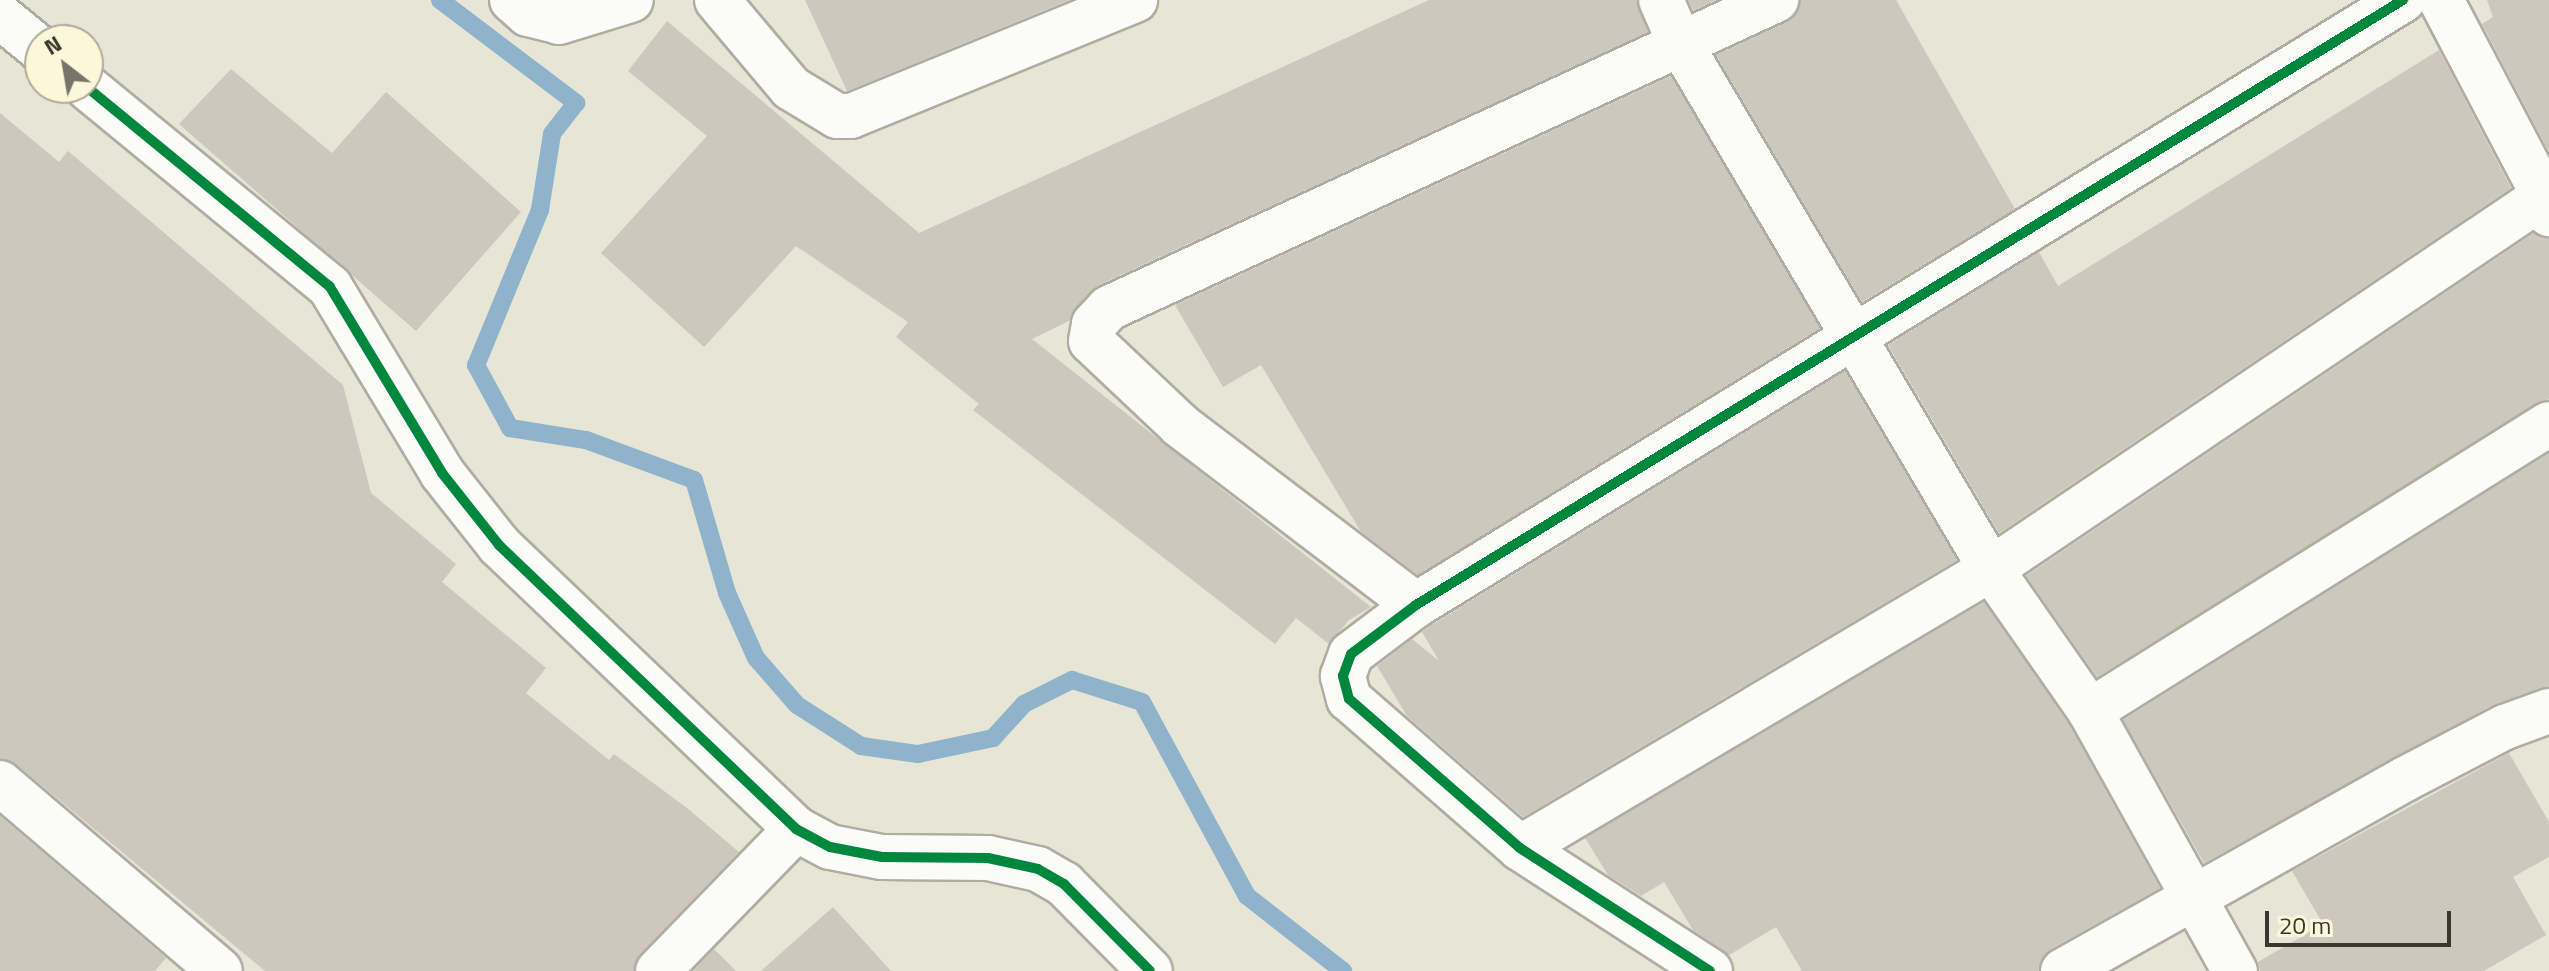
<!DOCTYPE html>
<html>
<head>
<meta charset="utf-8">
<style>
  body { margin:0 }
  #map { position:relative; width:2549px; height:971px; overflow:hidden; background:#e7e5d6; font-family:"Titillium Web",sans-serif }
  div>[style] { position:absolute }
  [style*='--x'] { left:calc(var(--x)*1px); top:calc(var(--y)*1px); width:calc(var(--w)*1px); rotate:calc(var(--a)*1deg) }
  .stream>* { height:18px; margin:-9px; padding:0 9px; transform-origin:9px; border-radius:9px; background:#8eb3cb }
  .building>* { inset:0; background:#cdc7bd }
  .roads { filter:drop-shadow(2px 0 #aeada1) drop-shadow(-2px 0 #aeada1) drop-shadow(0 2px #aeada1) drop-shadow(0 -2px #aeada1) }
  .street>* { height:44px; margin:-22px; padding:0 22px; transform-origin:22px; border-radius:22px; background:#fbfbf9 }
  .cycleway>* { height:10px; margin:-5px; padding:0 5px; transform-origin:5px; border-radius:5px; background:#00873e }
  span { translate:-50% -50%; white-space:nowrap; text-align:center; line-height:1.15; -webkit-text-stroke:6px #fcf7db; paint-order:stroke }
  .north { position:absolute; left:24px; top:24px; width:80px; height:80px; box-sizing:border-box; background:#fcf7db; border:2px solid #aeab95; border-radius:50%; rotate:329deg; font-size:22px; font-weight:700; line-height:32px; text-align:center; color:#3a382d }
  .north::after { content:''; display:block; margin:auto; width:28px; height:36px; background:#777568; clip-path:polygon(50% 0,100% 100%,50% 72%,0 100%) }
  .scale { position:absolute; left:2265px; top:911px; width:186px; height:36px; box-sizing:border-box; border:4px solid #3a382d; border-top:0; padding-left:10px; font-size:24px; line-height:28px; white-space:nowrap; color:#3a382d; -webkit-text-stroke:6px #fcf7db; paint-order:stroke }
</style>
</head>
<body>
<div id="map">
  <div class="stream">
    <div style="--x:440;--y:0;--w:171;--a:37.1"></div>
    <div style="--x:576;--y:103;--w:39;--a:128"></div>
    <div style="--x:552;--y:134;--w:77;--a:99"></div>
    <div style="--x:540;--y:210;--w:168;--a:112.4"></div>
    <div style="--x:476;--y:365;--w:72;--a:61.6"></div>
    <div style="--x:510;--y:428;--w:77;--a:9"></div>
    <div style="--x:586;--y:440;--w:115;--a:20.3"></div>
    <div style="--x:694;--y:480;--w:118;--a:73.7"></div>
    <div style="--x:727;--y:593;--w:71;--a:66"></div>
    <div style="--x:756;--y:658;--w:62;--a:48.9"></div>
    <div style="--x:797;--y:705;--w:76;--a:32.6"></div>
    <div style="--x:861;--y:746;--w:58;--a:8"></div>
    <div style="--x:918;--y:754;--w:77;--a:-12"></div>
    <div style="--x:993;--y:738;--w:46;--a:-47.6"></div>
    <div style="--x:1024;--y:704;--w:54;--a:-26.6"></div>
    <div style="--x:1072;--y:680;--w:73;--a:17.4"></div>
    <div style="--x:1142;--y:702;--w:221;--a:61.6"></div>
    <div style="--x:1247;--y:896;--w:122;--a:38"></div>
  </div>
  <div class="building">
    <div style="clip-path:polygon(805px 0,1069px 0,847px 91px)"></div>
    <div style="clip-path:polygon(1429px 0,1636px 0,1648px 32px,1099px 285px,1069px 321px,1032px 339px,1371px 607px,1349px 620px,1329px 644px,1296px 618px,1275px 644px,973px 410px,979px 404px,896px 337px,908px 322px,796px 246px,704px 347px,601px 253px,707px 136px,628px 71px,667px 21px,919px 233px)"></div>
    <div style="clip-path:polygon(1688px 0,1716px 0,1693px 11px)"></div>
    <div style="clip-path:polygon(1801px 0,1896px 0,2015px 209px,1862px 302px,1716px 55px,1787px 22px)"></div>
    <div style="clip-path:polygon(2487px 0,2549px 0,2549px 152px,2482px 24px,2493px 17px)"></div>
    <div style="clip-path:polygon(2439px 50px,2511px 188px,1999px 533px,1888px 345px,2039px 252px,2058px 286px)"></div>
    <div style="clip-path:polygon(231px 69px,332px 153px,386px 92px,521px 212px,416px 331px,179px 124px)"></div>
    <div style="clip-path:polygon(1671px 76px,1820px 328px,1418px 575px,1361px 532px,1261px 365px,1223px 387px,1175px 305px)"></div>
    <div style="clip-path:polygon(0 113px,59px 162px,68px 151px,343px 385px,371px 493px,456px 564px,442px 582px,546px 668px,526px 693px,609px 760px,614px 754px,687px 808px,739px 852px,640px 954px,634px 971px,265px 971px,16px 764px,0 759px)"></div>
    <div style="clip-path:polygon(2534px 233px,2549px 238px,2549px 399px,2097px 677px,2026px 576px)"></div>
    <div style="clip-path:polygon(1845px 371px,1957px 560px,1523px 817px,1407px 716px,1377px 666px,1412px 639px,1439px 661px,1422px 632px,1430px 626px)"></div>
    <div style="clip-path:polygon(2549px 453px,2549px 687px,2493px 705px,2204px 863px,2123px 720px)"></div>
    <div style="clip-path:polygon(1984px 602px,2069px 724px,2160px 888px,2051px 949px,2038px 971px,1802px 971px,1776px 927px,1729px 955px,1693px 930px,1664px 882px,1641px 896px,1608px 875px,1585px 838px)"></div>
    <div style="clip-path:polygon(2509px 753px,2549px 822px,2549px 857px,2513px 877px,2546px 935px,2484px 971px,2260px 971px,2258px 962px,2323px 924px,2292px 871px)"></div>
    <div style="clip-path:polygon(0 816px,166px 958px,155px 971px,0 971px)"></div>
    <div style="clip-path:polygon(833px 907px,891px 971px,761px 971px)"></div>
    <div style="clip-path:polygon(714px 949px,736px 971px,693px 971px)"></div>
  </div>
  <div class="roads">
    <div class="street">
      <div style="--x:512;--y:0;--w:21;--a:41"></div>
      <div style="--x:528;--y:14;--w:32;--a:14"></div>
      <div style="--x:559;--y:22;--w:75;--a:-17"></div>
      <div style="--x:717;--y:0;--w:115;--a:49.9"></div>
      <div style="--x:791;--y:88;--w:54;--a:31.3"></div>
      <div style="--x:837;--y:116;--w:14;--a:0"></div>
      <div style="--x:851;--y:116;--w:307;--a:-22.2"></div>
      <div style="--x:1661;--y:0;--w:47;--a:66.2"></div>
      <div style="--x:1680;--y:43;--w:611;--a:59.41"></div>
      <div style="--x:1991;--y:569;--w:173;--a:55.1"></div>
      <div style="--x:2090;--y:711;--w:298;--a:60.9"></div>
      <div style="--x:2441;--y:0;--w:221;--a:62.3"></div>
      <div style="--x:2544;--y:196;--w:19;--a:74"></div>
      <div style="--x:0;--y:16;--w:52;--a:39.5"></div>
      <div style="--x:88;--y:88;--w:313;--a:39.4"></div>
      <div style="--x:330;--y:287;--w:217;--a:58.9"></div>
      <div style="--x:442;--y:473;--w:92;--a:51.6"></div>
      <div style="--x:499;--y:545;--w:411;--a:43.7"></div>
      <div style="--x:796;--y:829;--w:38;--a:28"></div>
      <div style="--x:830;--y:847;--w:53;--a:10.9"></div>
      <div style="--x:882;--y:857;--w:106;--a:0.5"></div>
      <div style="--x:988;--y:858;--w:51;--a:12.4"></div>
      <div style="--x:1038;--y:869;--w:30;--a:30"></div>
      <div style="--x:1064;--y:884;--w:122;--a:45.3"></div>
      <div style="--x:1416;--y:605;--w:297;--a:-142.7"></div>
      <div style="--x:1180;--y:425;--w:122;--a:-136.7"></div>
      <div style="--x:1091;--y:341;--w:17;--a:-80"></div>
      <div style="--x:1094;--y:324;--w:22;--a:-47"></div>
      <div style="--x:1109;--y:308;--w:735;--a:-24.79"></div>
      <div style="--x:2090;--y:711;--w:541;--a:-32.02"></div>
      <div style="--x:0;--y:783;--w:289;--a:40.5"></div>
      <div style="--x:1520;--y:848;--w:547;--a:-30.64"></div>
      <div style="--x:1991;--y:569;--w:667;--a:-34"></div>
      <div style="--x:658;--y:971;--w:198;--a:-45.8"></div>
      <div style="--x:1710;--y:971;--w:226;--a:-147.1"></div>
      <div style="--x:1520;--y:848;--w:227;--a:-138.9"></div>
      <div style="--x:1349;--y:699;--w:24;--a:-105"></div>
      <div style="--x:1343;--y:676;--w:23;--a:-70"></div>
      <div style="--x:1351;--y:654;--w:81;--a:-37"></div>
      <div style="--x:1416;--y:605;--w:1158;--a:-31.51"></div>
      <div style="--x:2063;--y:971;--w:392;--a:-29.3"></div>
      <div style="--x:2405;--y:779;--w:113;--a:-27.5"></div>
      <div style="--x:2505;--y:727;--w:47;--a:-20"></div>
    </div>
  </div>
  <div class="cycleway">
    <div style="--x:88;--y:88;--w:313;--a:39.4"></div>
    <div style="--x:330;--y:287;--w:217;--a:58.9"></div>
    <div style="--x:442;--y:473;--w:92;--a:51.6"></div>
    <div style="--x:499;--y:545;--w:411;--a:43.7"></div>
    <div style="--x:796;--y:829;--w:38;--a:28"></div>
    <div style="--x:830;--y:847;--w:53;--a:10.9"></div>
    <div style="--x:882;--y:857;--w:106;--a:0.5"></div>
    <div style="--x:988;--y:858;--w:51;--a:12.4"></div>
    <div style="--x:1038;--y:869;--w:30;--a:30"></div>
    <div style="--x:1064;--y:884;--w:122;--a:45.3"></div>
    <div style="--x:1710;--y:971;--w:226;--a:-147.1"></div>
    <div style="--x:1520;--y:848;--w:227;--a:-138.9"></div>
    <div style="--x:1349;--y:699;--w:24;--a:-105"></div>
    <div style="--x:1343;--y:676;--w:23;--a:-70"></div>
    <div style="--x:1351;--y:654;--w:81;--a:-37"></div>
    <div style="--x:1416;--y:605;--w:1158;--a:-31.51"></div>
  </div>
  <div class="north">N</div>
  <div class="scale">20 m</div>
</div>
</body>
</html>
